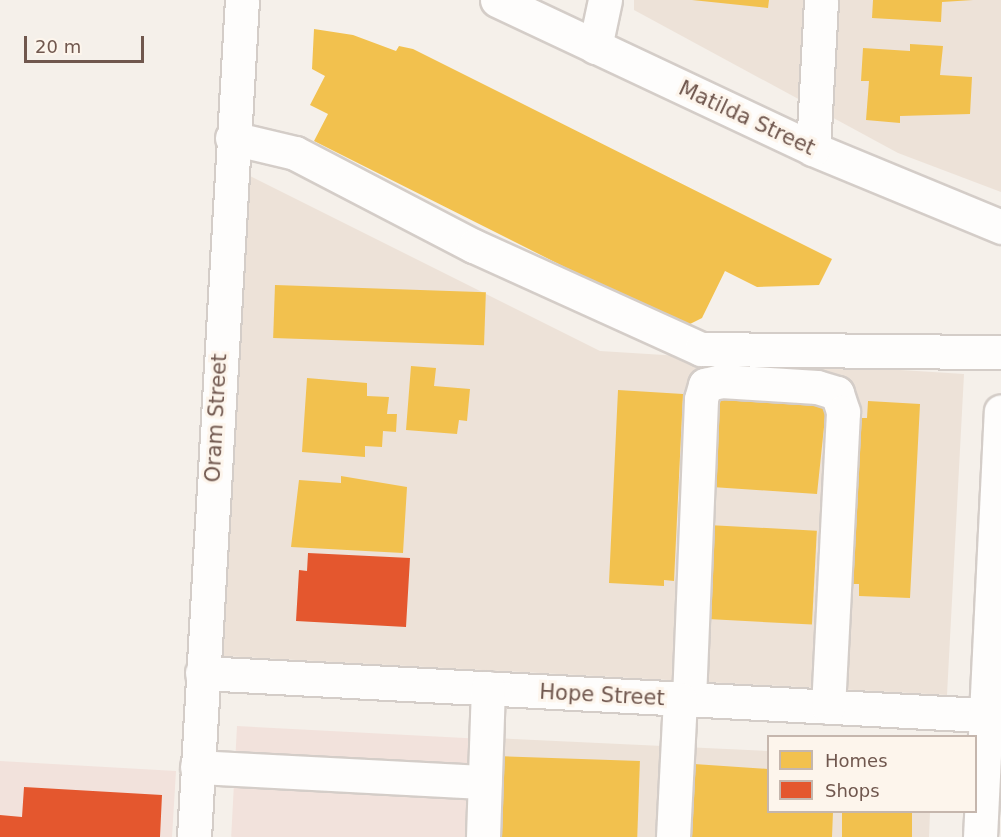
<!DOCTYPE html>
<html>
<head>
<meta charset="utf-8">
<style>
  body { margin:0 }
  #map { position:relative; width:1001px; height:837px; overflow:hidden; background:#f5f0ea; font-family:"DejaVu Sans",sans-serif }
  div>[style] { position:absolute }
  [style*='--x'] { left:calc(var(--x)*1px); top:calc(var(--y)*1px); width:calc(var(--w)*1px); rotate:calc(var(--a)*1deg) }
  .residential>* { inset:0; background:#ede2d8 }
  .commercial>* { inset:0; background:#f2e2dc; transform-origin:0 0 }
  .homes>* { inset:0; background:#f2c14e; transform-origin:0 0 }
  .shops>* { inset:0; background:#e4572e }
  .roads { filter:drop-shadow(2px 0 #d4cdc8) drop-shadow(-2px 0 #d4cdc8) drop-shadow(0 2px #d4cdc8) drop-shadow(0 -2px #d4cdc8) }
  .minor>* { height:33px; margin:-16.5px; padding:0 16.5px; transform-origin:16.5px; border-radius:16.5px; background:#fefdfc }
  span { translate:-50% -50%; white-space:nowrap; text-align:center; line-height:1.15; -webkit-text-stroke:6px #fdf5ec; paint-order:stroke }
  .street-label { font-size:21px; color:#70574e }
  .legend { position:absolute; left:767px; top:735px; width:210px; height:78px; box-sizing:border-box; background:#fdf5ec; border:2px solid #c5b6ad; margin:0; padding:8px 10px; list-style:none; font-size:18px; color:#70574e }
  .legend li { display:flex; align-items:center; gap:12px; height:30px }
  .legend b { width:30px; border:2px solid #c5b6ad }
  .scale { position:absolute; left:24px; top:36px; width:120px; height:27px; box-sizing:border-box; border:3px solid #70574e; border-top:0; padding-left:8px; font-size:18px; line-height:21px; white-space:nowrap; color:#70574e; -webkit-text-stroke:4px #fdf5ec; paint-order:stroke }
</style>
</head>
<body>
<div id="map">
  <div class="residential">
    <div style="clip-path:polygon(634px 0,1001px 0,1001px 192px,898px 153px,634px 10px)"></div>
    <div style="clip-path:polygon(250px 176px,600px 351px,964px 374px,947px 695px,223px 656px)"></div>
    <div style="clip-path:polygon(494px 738px,768px 751px,768px 812px,930px 812px,929px 837px,489px 837px)"></div>
  </div>
  <div class="commercial">
    <div style="left:237px;top:726px;width:257px;height:111px;rotate:3deg"></div>
    <div style="clip-path:polygon(0 761px,176px 771px,172px 837px,0 837px)"></div>
  </div>
  <div class="homes">
    <div style="clip-path:polygon(692px 0,769px 0,768px 8px)"></div>
    <div style="clip-path:polygon(873px 0,973px 0,942px 2px,941px 22px,872px 18px)"></div>
    <div style="clip-path:polygon(314px 29px,353px 35px,396px 51px,399px 46px,413px 49px,832px 259px,819px 285px,757px 287px,725px 271px,702px 318px,684px 327px,314px 141px,328px 114px,310px 105px,325px 76px,312px 69px)"></div>
    <div style="clip-path:polygon(910px 44px,943px 46px,940px 75px,972px 77px,970px 114px,900px 116px,900px 123px,866px 120px,869px 81px,861px 81px,863px 48px,910px 51px)"></div>
    <div style="left:275px;top:285px;width:211px;height:53px;rotate:2deg"></div>
    <div style="clip-path:polygon(411px 366px,436px 368px,434px 386px,470px 389px,467px 421px,459px 420px,457px 434px,406px 430px)"></div>
    <div style="clip-path:polygon(307px 378px,367px 383px,367px 396px,389px 397px,387px 414px,397px 414px,396px 432px,383px 431px,382px 447px,365px 446px,365px 457px,302px 452px)"></div>
    <div style="clip-path:polygon(618px 390px,683px 394px,674px 581px,664px 580px,664px 586px,609px 583px)"></div>
    <div style="clip-path:polygon(714px 391px,821px 397px,820px 408px,826px 408px,817px 494px,712px 487px)"></div>
    <div style="clip-path:polygon(868px 401px,920px 404px,910px 598px,859px 596px,859px 584px,852px 584px,861px 418px,867px 418px)"></div>
    <div style="clip-path:polygon(341px 476px,407px 487px,403px 553px,291px 547px,299px 480px,341px 483px)"></div>
    <div style="left:708px;top:525px;width:109px;height:94px;rotate:3deg"></div>
    <div style="left:496px;top:756px;width:144px;height:81px;rotate:2deg"></div>
    <div style="clip-path:polygon(694px 764px,768px 769px,768px 812px,833px 812px,832px 837px,689px 837px)"></div>
    <div style="left:842px;top:812px;width:70px;height:25px"></div>
  </div>
  <div class="shops">
    <div style="clip-path:polygon(308px 553px,410px 558px,406px 627px,296px 621px,299px 570px,307px 571px)"></div>
    <div style="clip-path:polygon(24px 787px,162px 795px,160px 837px,0 837px,0 815px,22px 817px)"></div>
  </div>
  <div class="roads">
    <div class="minor">
      <div style="--x:497;--y:0;--w:349;--a:25.2"></div>
      <div style="--x:813;--y:149;--w:204;--a:22.5"></div>
      <div style="--x:595;--y:47;--w:48;--a:-78"></div>
      <div style="--x:232;--y:138;--w:65;--a:13.4"></div>
      <div style="--x:295;--y:153;--w:202;--a:27.5"></div>
      <div style="--x:474;--y:246;--w:249;--a:24.4"></div>
      <div style="--x:701;--y:349;--w:300;--a:0.6"></div>
      <div style="--x:813;--y:149;--w:149;--a:-86.9"></div>
      <div style="--x:202;--y:673;--w:800;--a:3.08"></div>
      <div style="--x:689;--y:699;--w:300;--a:-87.7"></div>
      <div style="--x:701;--y:399;--w:15;--a:-74"></div>
      <div style="--x:705;--y:385;--w:16;--a:-14"></div>
      <div style="--x:721;--y:381;--w:96;--a:3.6"></div>
      <div style="--x:817;--y:387;--w:21;--a:17"></div>
      <div style="--x:837;--y:393;--w:20;--a:72"></div>
      <div style="--x:843;--y:412;--w:295;--a:92.9"></div>
      <div style="--x:197;--y:767;--w:288;--a:3"></div>
      <div style="--x:194;--y:837;--w:838;--a:-86.72"></div>
      <div style="--x:483;--y:837;--w:149;--a:-88.1"></div>
      <div style="--x:673;--y:837;--w:138;--a:-87.1"></div>
      <div style="--x:980;--y:837;--w:426;--a:-87.2"></div>
    </div>
  </div>
  <div class="street-label">
    <span style="left:747px;top:118px;rotate:25deg">Matilda Street</span>
    <span style="left:216px;top:418px;rotate:-87deg">Oram Street</span>
    <span style="left:602px;top:695px;rotate:3deg">Hope Street</span>
  </div>
  <ul class="legend">
  <li><b style="height:16px;background:#f2c14e"></b>Homes</li>
  <li><b style="height:16px;background:#e4572e"></b>Shops</li>
  </ul>
  <div class="scale">20 m</div>
</div>
</body>
</html>
